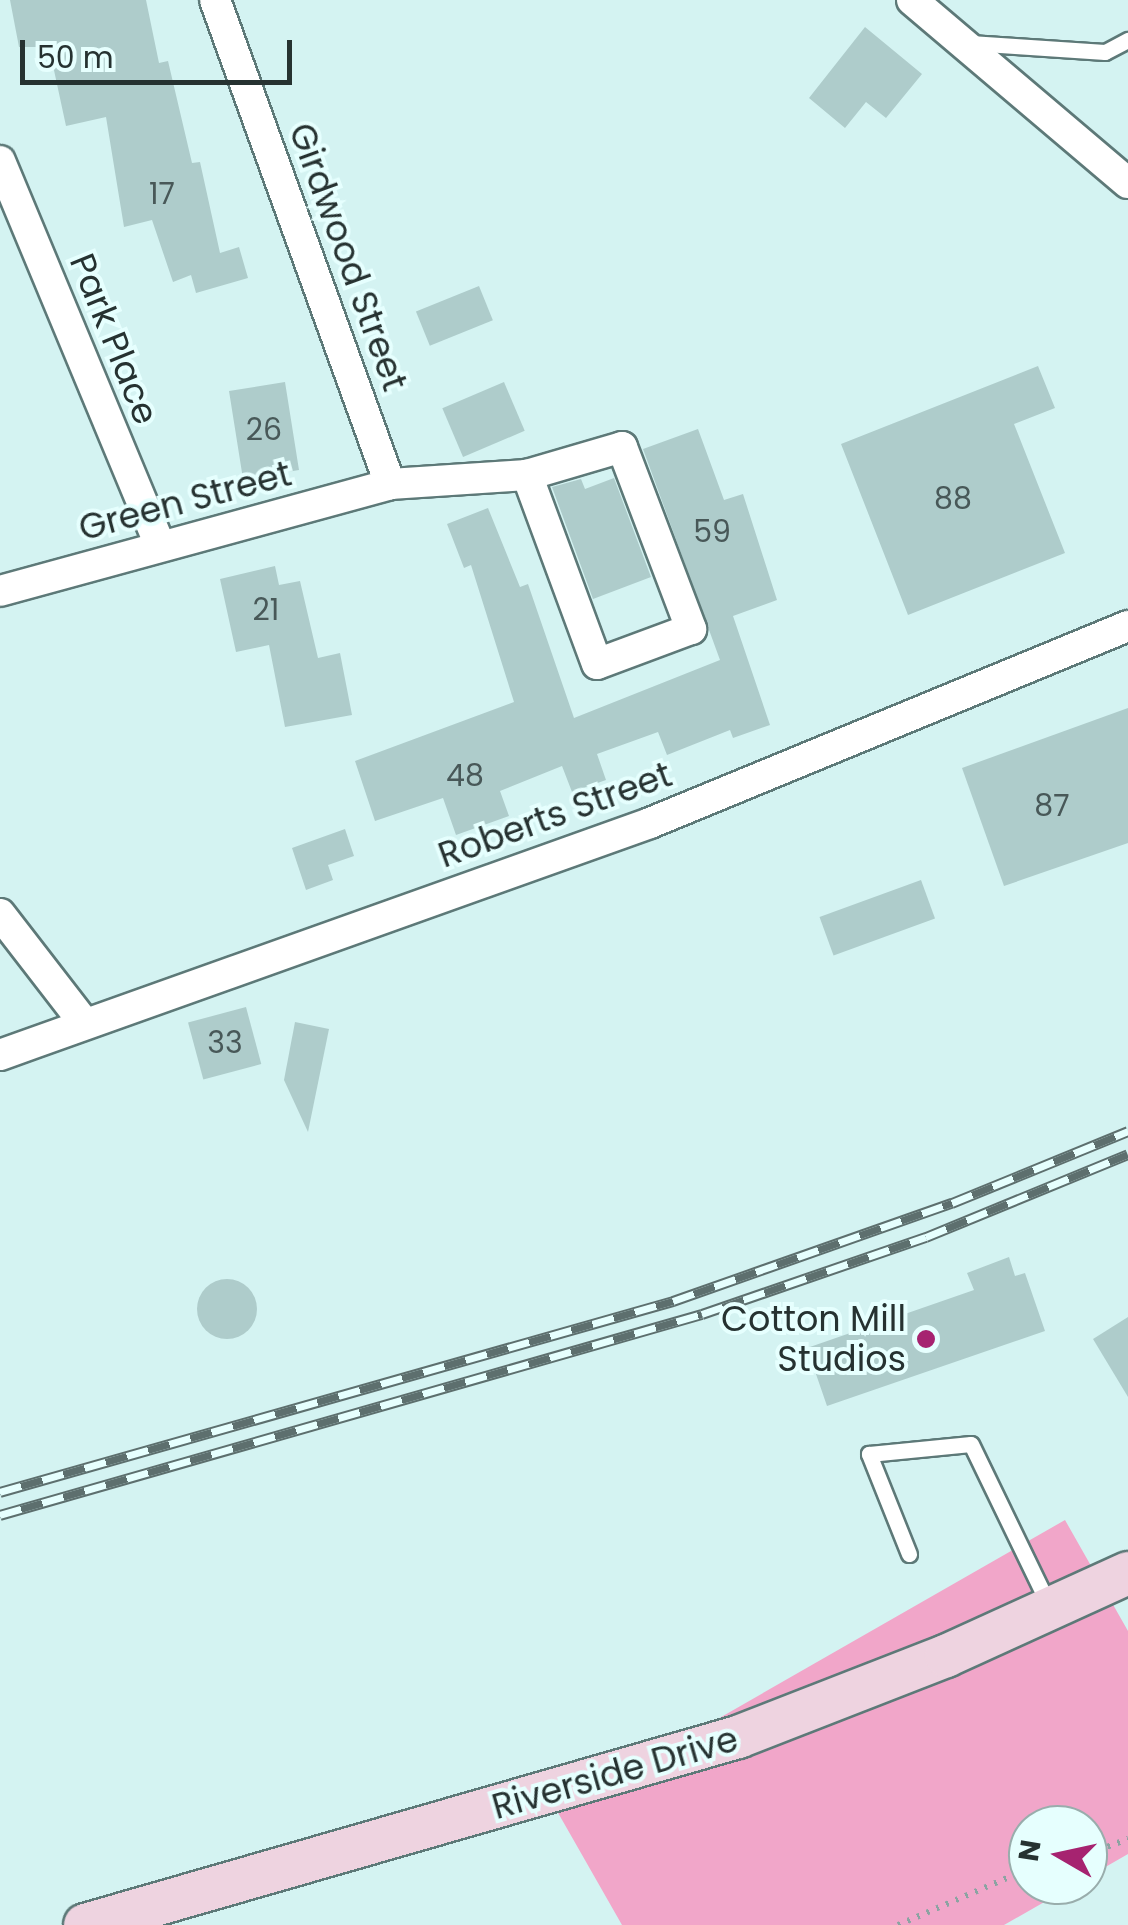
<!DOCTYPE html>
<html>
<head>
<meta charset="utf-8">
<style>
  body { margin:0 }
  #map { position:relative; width:1128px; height:1925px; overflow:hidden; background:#d4f3f2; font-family:Poppins,sans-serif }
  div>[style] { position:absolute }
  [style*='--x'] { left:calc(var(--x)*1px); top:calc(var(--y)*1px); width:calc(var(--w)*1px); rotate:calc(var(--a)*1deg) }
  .green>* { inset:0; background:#f1a6c9 }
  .building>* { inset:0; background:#aecccb; transform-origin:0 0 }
  .round { border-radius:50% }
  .path>* { height:6px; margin-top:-3px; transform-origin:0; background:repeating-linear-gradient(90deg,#8ca3a2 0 2.5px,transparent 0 10.5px) }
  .roads { filter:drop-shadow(2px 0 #5d7978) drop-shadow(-2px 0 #5d7978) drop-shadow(0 2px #5d7978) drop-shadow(0 -2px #5d7978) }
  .service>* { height:15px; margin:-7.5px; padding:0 7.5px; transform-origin:7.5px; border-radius:7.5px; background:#fff }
  .minor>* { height:30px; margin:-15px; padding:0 15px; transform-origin:15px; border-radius:15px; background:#fff }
  .secondary>* { height:42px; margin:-21px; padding:0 21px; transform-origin:21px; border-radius:21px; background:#eed3e0 }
  .rail>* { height:11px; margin-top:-5.5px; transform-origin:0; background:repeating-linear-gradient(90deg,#e6fffe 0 22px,#5d6f6e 0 44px); box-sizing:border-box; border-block:2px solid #5d6f6e }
  .dots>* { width:28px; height:28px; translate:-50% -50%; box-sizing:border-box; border:5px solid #e6fffe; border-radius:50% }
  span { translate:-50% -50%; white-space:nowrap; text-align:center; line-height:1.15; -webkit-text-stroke:8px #e6fffe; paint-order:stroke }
  .number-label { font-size:30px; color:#485858 }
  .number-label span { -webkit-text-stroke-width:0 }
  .street-label { font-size:35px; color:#263231 }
  .poi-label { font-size:35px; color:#263231 }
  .right { translate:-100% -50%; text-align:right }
  .north { position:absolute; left:1008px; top:1805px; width:100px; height:100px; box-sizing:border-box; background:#e6fffe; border:2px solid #99adac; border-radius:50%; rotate:279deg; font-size:28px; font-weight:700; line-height:40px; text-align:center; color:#263231 }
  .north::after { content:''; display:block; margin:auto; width:35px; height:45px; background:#a62370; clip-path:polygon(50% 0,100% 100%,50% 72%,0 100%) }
  .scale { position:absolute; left:20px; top:40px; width:272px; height:45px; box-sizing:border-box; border:5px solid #263231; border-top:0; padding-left:12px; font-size:30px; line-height:35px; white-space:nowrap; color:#263231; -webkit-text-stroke:8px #e6fffe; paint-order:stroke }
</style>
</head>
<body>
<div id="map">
  <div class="green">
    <div style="clip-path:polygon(1065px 1520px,1128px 1631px,1128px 1854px,1088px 1877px,1088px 1825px,1028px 1825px,1028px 1885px,1074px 1885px,1004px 1925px,622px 1925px,557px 1811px)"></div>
  </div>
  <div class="building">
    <div style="clip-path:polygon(10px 0,146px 0,159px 63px,168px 61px,192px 163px,200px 162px,220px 253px,239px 247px,248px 278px,196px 293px,191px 275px,173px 282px,152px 220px,124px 227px,106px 117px,66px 126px,49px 47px,19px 47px)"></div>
    <div style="clip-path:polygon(865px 27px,922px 74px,886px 118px,866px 102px,845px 128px,809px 98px)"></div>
    <div style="left:479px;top:286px;width:37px;height:68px;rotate:68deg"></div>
    <div style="clip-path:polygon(1038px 366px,1055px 408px,1014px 424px,1065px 553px,908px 615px,841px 444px)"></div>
    <div style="clip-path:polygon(285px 382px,299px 470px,287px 472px,289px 486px,252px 492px,250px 478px,243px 479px,229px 391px)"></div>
    <div style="left:504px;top:382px;width:53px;height:67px;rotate:67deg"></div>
    <div style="clip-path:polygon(698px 429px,724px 500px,743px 494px,777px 600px,733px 616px,770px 725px,733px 738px,730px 730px,667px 755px,658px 732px,597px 754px,606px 780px,572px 792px,562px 766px,500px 791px,509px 816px,456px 835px,443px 798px,375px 821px,355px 761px,514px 702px,471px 565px,464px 568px,447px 524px,488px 508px,520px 587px,528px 584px,574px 718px,720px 660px,643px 449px)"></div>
    <div style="clip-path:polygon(614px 478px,651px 577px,593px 599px,552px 487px,581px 479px,585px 489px)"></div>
    <div style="clip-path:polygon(275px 566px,279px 585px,300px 581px,318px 658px,340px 653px,352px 715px,285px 727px,269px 645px,236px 652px,220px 579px)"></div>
    <div style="clip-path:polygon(1128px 708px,1128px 843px,1004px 886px,962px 768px)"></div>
    <div style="clip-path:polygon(345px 829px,354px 856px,328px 865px,333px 880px,306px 890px,292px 848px)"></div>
    <div style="left:921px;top:880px;width:41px;height:108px;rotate:70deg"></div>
    <div style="left:246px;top:1007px;width:59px;height:60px;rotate:75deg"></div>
    <div style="clip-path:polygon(295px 1022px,329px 1029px,308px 1132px,284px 1080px)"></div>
    <div style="clip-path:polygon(1009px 1257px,1015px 1276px,1025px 1273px,1045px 1331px,827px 1406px,807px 1348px,974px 1290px,967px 1273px)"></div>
    <div class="round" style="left:197px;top:1279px;width:60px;height:60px"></div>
    <div style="clip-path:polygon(1128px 1317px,1128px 1397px,1093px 1339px)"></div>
  </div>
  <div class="path">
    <div style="--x:1088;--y:1854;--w:43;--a:-20.6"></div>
    <div style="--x:898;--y:1925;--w:142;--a:-23.3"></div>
  </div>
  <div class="roads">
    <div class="service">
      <div style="--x:970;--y:43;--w:135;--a:3.8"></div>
      <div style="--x:1105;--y:52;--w:26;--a:-28"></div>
      <div style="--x:909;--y:1554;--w:108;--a:-111.8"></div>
      <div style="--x:869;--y:1454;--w:102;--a:-5.6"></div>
      <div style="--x:971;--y:1444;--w:179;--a:64.2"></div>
    </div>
    <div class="minor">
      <div style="--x:215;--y:0;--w:515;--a:70.12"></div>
      <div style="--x:912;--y:0;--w:283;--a:40.3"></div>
      <div style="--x:0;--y:161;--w:417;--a:67.4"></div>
      <div style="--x:0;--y:591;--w:404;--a:-15.3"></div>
      <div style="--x:390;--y:484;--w:137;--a:-3.8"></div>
      <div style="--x:527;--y:475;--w:99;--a:-16.4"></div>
      <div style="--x:622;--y:447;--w:195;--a:69.2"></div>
      <div style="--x:691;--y:629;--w:100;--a:159.6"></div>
      <div style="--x:597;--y:664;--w:202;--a:-110.3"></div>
      <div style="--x:0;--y:914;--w:139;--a:52.3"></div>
      <div style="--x:0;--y:1055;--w:690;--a:-19.64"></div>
      <div style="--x:650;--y:823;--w:517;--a:-22.4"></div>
    </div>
    <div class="secondary">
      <div style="--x:85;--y:1925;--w:680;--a:-16.06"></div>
      <div style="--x:738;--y:1737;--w:223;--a:-21.3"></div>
      <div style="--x:946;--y:1656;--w:200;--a:-24.5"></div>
    </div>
  </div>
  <div class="rail">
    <div style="--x:0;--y:1492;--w:700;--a:-15.84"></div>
    <div style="--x:673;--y:1301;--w:296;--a:-19.4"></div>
    <div style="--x:952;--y:1203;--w:190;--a:-22.2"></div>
    <div style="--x:0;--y:1515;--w:730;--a:-15.98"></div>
    <div style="--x:702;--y:1314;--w:237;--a:-19"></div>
    <div style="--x:926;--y:1237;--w:218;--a:-22.3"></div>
  </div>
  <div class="dots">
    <div style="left:926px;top:1339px;background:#a62370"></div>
  </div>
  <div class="number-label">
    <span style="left:162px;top:194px">17</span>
    <span style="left:264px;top:430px">26</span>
    <span style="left:953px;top:499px">88</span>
    <span style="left:712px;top:532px">59</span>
    <span style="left:266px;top:610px">21</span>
    <span style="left:465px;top:776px">48</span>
    <span style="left:1052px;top:806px">87</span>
    <span style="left:225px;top:1043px">33</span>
  </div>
  <div class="street-label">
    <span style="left:348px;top:257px;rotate:70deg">Girdwood Street</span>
    <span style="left:114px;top:339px;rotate:68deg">Park Place</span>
    <span style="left:185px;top:501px;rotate:-15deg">Green Street</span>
    <span style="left:555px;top:815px;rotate:-20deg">Roberts Street</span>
    <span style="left:615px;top:1773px;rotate:-16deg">Riverside Drive</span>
  </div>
  <div class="poi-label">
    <span class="right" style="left:906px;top:1339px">Cotton Mill<br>Studios</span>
  </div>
  <div class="north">N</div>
  <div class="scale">50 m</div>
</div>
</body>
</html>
